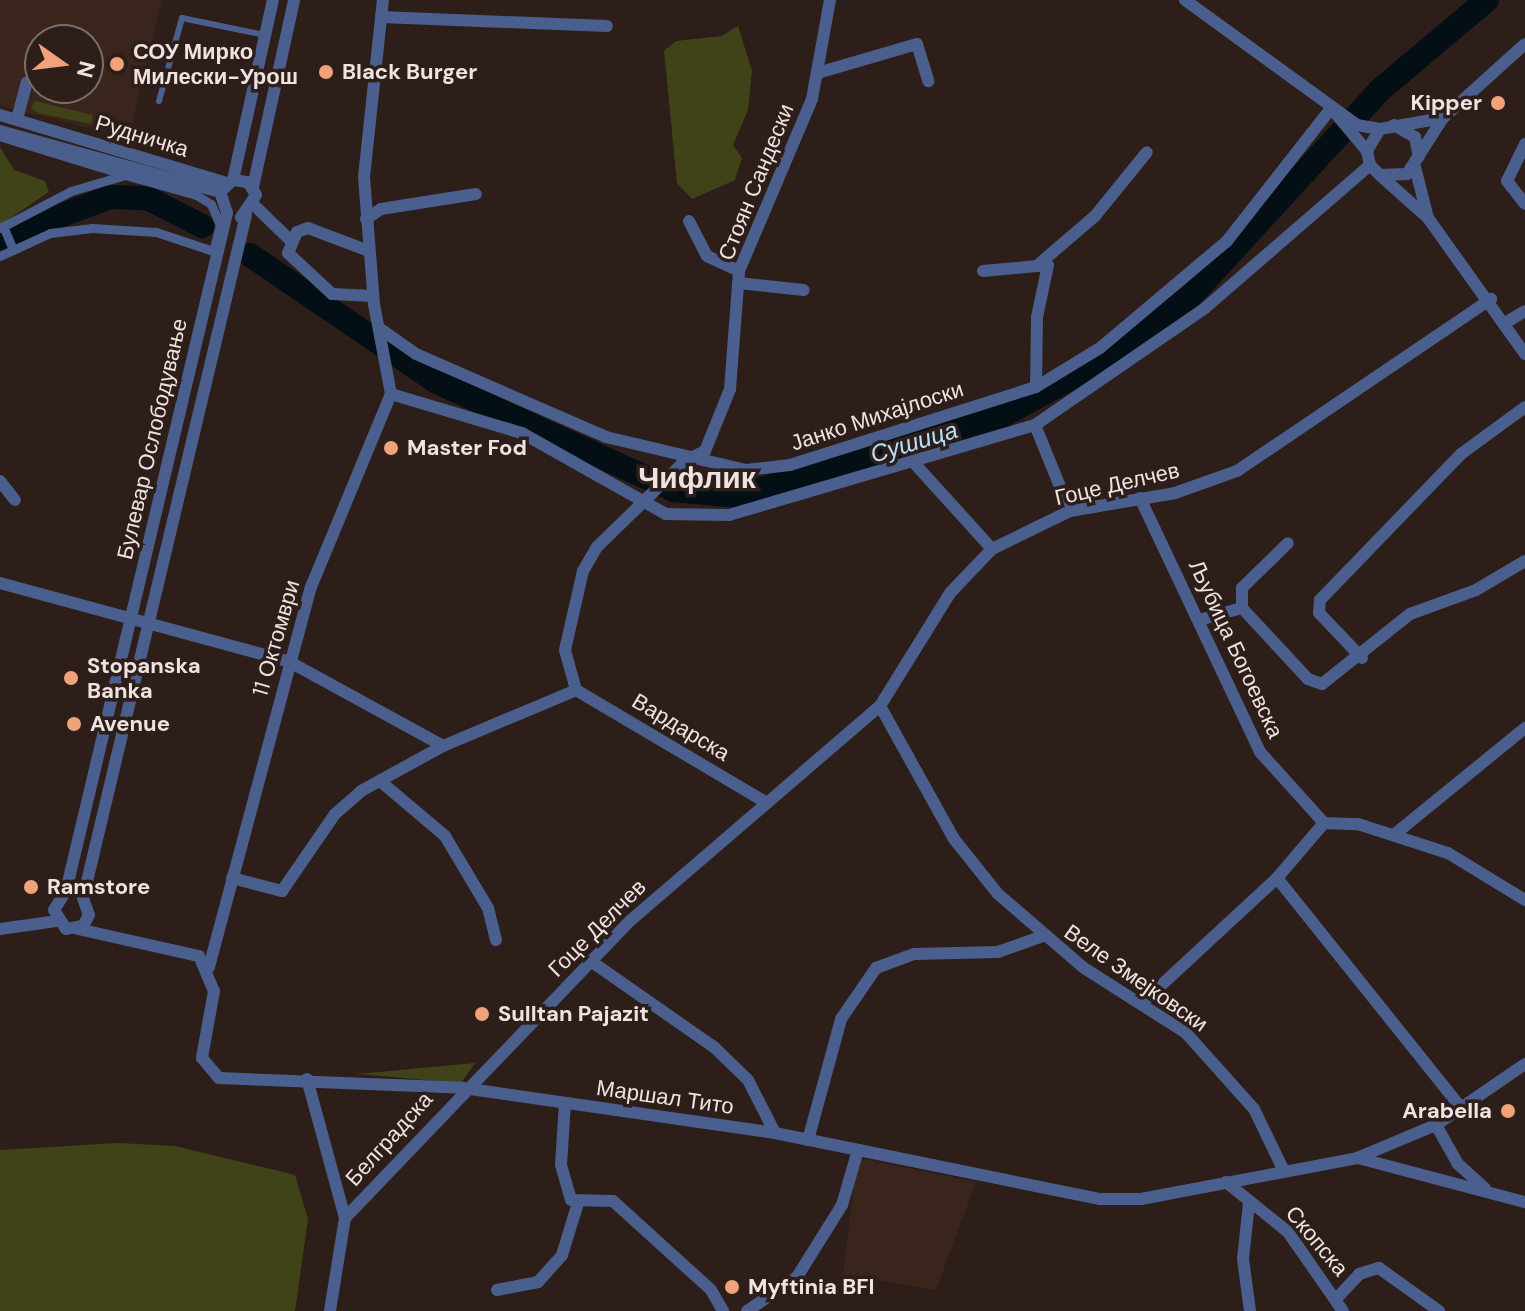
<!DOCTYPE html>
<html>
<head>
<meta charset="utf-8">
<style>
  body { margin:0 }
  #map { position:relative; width:1525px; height:1311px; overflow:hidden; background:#2d1e19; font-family:"DM Sans",sans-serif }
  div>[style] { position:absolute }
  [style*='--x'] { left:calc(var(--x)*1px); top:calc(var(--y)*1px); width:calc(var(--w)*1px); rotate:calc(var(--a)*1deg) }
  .built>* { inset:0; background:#3a251d }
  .green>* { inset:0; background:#404317 }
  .river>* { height:24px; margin:-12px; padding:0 12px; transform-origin:12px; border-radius:12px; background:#040e15 }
  .service>* { height:6px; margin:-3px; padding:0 3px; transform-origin:3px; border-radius:3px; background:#4a5f8d }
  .pedestrian>* { height:9px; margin:-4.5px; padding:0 4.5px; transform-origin:4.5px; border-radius:4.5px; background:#4a5f8d }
  .minor>* { height:12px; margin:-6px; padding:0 6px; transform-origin:6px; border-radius:6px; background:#4a5f8d }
  .dots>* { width:22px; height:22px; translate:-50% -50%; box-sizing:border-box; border:4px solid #2d1e19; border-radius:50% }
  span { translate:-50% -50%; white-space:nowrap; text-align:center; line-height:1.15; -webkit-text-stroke:7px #2d1e19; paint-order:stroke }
  .poi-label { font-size:22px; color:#eee3df; font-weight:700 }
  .left { translate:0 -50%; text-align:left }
  .right { translate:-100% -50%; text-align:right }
  .street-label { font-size:22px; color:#eee3df }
  .water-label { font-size:24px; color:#b6e1fc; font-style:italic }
  .district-label { font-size:30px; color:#eee3df; font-weight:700 }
  .north { position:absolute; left:24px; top:24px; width:80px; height:80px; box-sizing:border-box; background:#2d1e19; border:2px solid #7a6d68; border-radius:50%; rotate:104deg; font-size:22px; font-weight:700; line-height:32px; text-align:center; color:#eee3df }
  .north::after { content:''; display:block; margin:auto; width:28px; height:36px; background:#f0a279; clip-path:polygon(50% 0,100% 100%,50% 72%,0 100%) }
</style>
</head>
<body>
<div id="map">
  <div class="built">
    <div style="clip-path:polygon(evenodd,0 0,162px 0,132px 123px,114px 121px,105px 132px,0 106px,0 0,40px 40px,88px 40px,88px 88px,40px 88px,40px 40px)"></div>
    <div style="clip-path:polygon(857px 1158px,976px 1182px,936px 1290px,843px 1274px)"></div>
  </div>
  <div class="green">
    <div style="clip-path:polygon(738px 26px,752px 71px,748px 110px,733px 145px,742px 158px,735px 180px,692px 199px,677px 183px,664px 51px,676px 41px,722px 36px)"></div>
    <div style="clip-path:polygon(35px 101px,93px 115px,91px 124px,38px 113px,31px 108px)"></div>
    <div style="clip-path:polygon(0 147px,14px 170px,45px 181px,49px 192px,0 225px)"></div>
    <div style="clip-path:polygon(475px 1063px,461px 1083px,357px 1074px)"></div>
    <div style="clip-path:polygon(118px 1143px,175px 1146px,295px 1175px,308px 1219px,295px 1311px,0 1311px,0 1150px)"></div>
  </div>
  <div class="river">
    <div style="--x:0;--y:238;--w:117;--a:-20.4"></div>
    <div style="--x:110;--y:197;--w:37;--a:2"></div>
    <div style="--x:147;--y:198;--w:62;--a:27"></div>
    <div style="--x:250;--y:255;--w:226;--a:34.2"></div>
    <div style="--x:437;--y:382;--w:260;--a:24.5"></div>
    <div style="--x:674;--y:490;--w:65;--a:5.3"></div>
    <div style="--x:739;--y:496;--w:277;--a:-17"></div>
    <div style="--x:1004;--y:415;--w:131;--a:-28.7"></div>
    <div style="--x:1119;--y:352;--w:94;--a:-38.1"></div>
    <div style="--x:1193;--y:294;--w:277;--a:-47.5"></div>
    <div style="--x:1380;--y:90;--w:140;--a:-40.1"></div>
  </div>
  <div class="service">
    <div style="--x:159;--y:101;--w:86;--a:-74.5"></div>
    <div style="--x:182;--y:18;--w:85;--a:11.6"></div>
  </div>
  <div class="pedestrian">
    <div style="--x:2;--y:137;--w:126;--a:17.1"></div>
    <div style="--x:3;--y:226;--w:26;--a:67"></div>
    <div style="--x:0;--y:228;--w:80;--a:-27.5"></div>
    <div style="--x:71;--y:191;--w:56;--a:-16.5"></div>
    <div style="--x:125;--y:175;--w:74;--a:15.7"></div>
    <div style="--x:196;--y:195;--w:17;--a:31"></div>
    <div style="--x:211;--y:204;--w:23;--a:67"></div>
    <div style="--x:220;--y:225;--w:27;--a:105"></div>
    <div style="--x:213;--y:251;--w:60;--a:-161.6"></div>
    <div style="--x:156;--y:232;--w:64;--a:-176.4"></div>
    <div style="--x:92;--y:228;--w:42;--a:173.2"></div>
    <div style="--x:50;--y:233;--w:55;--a:155.3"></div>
  </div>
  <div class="minor">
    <div style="--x:1185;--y:0;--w:213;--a:36"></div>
    <div style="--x:1357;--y:125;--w:23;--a:10"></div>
    <div style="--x:381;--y:17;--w:226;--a:2.3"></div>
    <div style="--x:821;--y:72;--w:100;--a:-16.3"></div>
    <div style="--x:917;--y:44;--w:39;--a:73"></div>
    <div style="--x:1335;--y:113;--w:50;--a:49.9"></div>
    <div style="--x:0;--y:115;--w:236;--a:16.7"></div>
    <div style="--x:1443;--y:118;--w:64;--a:170.1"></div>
    <div style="--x:1380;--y:129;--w:26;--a:121"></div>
    <div style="--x:1367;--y:151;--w:14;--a:78"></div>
    <div style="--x:1370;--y:165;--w:14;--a:45"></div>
    <div style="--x:1380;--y:175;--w:27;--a:-2"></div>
    <div style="--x:1407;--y:174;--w:67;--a:-57.3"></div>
    <div style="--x:1443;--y:118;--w:110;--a:-42.1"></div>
    <div style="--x:17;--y:119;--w:38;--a:-75"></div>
    <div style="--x:1394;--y:125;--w:24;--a:30"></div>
    <div style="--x:1415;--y:137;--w:20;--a:79"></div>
    <div style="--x:0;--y:131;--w:228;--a:15.5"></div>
    <div style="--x:1525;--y:144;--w:41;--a:115.9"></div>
    <div style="--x:1507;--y:181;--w:29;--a:52"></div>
    <div style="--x:1415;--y:167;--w:53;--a:75.7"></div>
    <div style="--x:1382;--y:177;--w:62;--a:41.7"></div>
    <div style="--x:1428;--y:218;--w:167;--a:54.5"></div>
    <div style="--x:233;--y:180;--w:15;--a:8"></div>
    <div style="--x:248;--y:182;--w:15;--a:58"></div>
    <div style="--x:256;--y:195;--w:27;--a:124"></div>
    <div style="--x:253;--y:187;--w:191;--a:-77.6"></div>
    <div style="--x:255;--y:206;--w:52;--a:44.2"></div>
    <div style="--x:246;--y:215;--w:702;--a:103.42"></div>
    <div style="--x:83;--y:898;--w:18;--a:71"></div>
    <div style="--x:89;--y:915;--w:13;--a:119"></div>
    <div style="--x:83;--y:926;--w:17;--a:170"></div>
    <div style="--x:66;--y:929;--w:22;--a:-122"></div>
    <div style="--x:54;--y:910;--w:22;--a:-58"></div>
    <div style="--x:66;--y:891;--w:697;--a:-76.64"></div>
    <div style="--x:227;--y:213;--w:22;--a:-108"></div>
    <div style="--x:220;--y:192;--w:18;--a:-43"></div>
    <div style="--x:233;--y:180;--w:184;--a:-77.5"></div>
    <div style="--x:366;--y:219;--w:18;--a:-34"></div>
    <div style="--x:381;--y:209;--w:96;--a:-9"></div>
    <div style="--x:689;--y:221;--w:39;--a:63"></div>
    <div style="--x:707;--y:256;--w:35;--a:25"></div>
    <div style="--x:369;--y:251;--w:65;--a:-159.3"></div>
    <div style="--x:308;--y:228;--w:12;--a:160"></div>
    <div style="--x:297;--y:232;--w:23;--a:113"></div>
    <div style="--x:288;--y:253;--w:60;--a:43"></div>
    <div style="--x:332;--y:294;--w:41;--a:2.8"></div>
    <div style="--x:1039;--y:264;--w:74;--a:-40.6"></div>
    <div style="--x:1095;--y:216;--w:82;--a:-50.9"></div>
    <div style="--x:983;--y:271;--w:65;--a:-5.3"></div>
    <div style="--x:1048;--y:265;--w:53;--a:101.9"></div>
    <div style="--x:1037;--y:317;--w:70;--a:90.8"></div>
    <div style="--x:738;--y:283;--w:66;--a:6.1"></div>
    <div style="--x:1505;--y:323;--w:23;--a:-31"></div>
    <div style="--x:379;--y:328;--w:45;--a:35.1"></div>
    <div style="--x:416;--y:354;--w:207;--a:23.6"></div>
    <div style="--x:606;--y:437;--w:144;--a:13.3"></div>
    <div style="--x:746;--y:470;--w:44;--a:-6.5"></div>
    <div style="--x:790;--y:465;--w:258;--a:-17.6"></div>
    <div style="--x:1036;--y:387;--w:75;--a:-31.4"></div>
    <div style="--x:1100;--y:348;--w:166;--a:-40.1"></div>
    <div style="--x:1227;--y:241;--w:170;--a:-51.9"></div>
    <div style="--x:391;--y:394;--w:137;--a:16.6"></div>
    <div style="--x:522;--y:433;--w:165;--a:29.4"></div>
    <div style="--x:666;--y:514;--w:63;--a:0.9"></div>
    <div style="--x:729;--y:515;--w:319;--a:-16.4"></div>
    <div style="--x:1035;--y:425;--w:206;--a:-34.5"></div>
    <div style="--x:1205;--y:308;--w:218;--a:-40.9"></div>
    <div style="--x:1035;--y:425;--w:93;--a:67.9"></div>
    <div style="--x:915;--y:464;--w:115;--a:47.8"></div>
    <div style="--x:0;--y:481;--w:24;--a:52"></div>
    <div style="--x:1140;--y:498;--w:281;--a:64.7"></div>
    <div style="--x:1260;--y:752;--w:96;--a:48"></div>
    <div style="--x:1324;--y:823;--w:34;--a:2"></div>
    <div style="--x:1358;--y:824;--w:95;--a:17.9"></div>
    <div style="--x:1448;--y:853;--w:90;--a:31.4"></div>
    <div style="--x:0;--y:583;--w:298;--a:15.2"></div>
    <div style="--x:288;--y:661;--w:177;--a:28.7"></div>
    <div style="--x:1242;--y:608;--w:20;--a:-90"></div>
    <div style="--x:1242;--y:588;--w:64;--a:-44.4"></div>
    <div style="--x:1203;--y:619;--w:41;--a:-15.8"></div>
    <div style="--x:1242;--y:608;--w:97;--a:47.1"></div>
    <div style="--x:1308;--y:679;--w:15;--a:20"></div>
    <div style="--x:1322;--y:684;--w:112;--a:-38.5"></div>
    <div style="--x:1410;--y:614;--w:70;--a:-20"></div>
    <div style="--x:1476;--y:590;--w:57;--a:-30.6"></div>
    <div style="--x:1362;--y:658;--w:62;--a:-133.7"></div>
    <div style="--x:1319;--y:613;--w:13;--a:-86"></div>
    <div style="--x:1320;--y:600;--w:203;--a:-46"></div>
    <div style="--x:1461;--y:454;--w:79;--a:-36.3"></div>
    <div style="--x:576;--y:690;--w:41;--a:-105.4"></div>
    <div style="--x:565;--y:650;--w:81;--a:-77.2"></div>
    <div style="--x:583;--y:571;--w:28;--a:-60"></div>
    <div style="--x:597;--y:547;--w:124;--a:-44.3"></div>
    <div style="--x:686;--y:460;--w:21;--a:-25"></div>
    <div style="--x:705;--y:451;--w:67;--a:-68"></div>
    <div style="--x:730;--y:389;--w:118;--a:-85.6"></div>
    <div style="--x:739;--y:271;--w:187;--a:-67"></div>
    <div style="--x:812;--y:99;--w:101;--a:-79.7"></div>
    <div style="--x:576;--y:690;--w:218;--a:30.6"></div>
    <div style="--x:880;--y:706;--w:152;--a:60.9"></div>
    <div style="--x:954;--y:839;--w:70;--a:51.3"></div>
    <div style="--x:998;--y:894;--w:113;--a:40.7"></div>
    <div style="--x:1084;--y:968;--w:121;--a:32.5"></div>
    <div style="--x:1186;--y:1033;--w:102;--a:48.2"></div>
    <div style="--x:1254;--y:1109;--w:67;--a:64.2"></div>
    <div style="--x:380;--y:781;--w:85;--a:40.2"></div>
    <div style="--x:445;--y:836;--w:84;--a:59.2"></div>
    <div style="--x:488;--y:908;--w:33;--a:76"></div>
    <div style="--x:1324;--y:823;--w:72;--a:130.5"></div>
    <div style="--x:1277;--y:878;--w:296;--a:51.3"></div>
    <div style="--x:1395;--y:834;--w:168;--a:-39.2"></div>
    <div style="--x:232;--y:878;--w:52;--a:14.6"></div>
    <div style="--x:282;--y:891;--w:93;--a:-55.5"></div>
    <div style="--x:335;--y:814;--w:35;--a:-41"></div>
    <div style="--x:361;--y:791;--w:94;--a:-28.8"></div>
    <div style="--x:443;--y:746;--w:144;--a:-22.8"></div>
    <div style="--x:0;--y:929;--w:58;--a:-8"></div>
    <div style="--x:78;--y:929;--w:124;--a:12.6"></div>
    <div style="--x:199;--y:956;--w:38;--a:67"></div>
    <div style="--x:214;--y:991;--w:68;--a:100.2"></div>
    <div style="--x:202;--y:1058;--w:26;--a:50"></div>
    <div style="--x:219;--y:1078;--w:244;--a:2.3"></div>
    <div style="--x:463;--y:1088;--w:315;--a:8.2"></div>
    <div style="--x:775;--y:1133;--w:332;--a:11.5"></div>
    <div style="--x:1100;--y:1199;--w:41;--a:0"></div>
    <div style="--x:1141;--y:1199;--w:220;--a:-10.7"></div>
    <div style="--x:1357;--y:1158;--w:86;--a:-22.7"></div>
    <div style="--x:1436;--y:1125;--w:108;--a:-34.4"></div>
    <div style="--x:592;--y:962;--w:149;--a:34.9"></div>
    <div style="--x:714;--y:1047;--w:47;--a:44.1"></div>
    <div style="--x:748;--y:1080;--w:59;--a:63"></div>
    <div style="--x:209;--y:967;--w:393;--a:-75"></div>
    <div style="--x:311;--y:587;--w:209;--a:-67.5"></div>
    <div style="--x:391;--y:394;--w:92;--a:-100.7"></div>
    <div style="--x:374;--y:304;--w:127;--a:-94.5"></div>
    <div style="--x:364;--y:177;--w:178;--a:-83.9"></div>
    <div style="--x:1142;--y:1003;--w:184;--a:-42.8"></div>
    <div style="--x:307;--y:1079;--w:144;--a:74.7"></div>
    <div style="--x:345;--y:1218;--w:94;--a:99.2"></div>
    <div style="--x:565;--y:1103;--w:62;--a:93.7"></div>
    <div style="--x:561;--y:1165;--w:36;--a:74"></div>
    <div style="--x:571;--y:1200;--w:42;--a:1.4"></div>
    <div style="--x:613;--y:1201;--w:132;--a:42.2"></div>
    <div style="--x:711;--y:1290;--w:24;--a:60"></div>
    <div style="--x:1436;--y:1125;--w:45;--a:60.6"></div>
    <div style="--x:1458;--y:1164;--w:36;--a:42"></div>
    <div style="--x:808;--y:1140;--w:125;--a:-74.7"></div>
    <div style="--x:841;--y:1019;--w:62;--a:-55.5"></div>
    <div style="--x:876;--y:968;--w:40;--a:-20.2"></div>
    <div style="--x:914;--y:954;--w:84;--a:-1.4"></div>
    <div style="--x:998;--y:952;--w:48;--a:-19.6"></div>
    <div style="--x:1358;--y:1158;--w:173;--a:14.8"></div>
    <div style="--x:1226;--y:1182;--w:80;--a:38.9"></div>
    <div style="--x:1288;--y:1232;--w:96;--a:55.2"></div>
    <div style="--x:1249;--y:1203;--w:56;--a:96.1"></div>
    <div style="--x:1243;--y:1259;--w:52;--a:82.3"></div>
    <div style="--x:345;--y:1218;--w:413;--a:-46.2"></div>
    <div style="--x:631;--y:920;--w:328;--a:-40.7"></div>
    <div style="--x:880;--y:706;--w:133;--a:-58.2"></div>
    <div style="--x:950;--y:593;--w:61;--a:-46.3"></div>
    <div style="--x:992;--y:549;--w:87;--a:-26"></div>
    <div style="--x:1070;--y:511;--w:107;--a:-9.7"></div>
    <div style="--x:1175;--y:493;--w:66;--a:-19.5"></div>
    <div style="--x:1237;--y:471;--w:307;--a:-34.1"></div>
    <div style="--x:497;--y:1290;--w:42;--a:-11"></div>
    <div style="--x:538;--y:1282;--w:36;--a:-48"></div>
    <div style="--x:562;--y:1255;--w:54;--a:-72.9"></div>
    <div style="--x:1337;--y:1298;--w:33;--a:-47"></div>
    <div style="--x:1359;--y:1274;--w:21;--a:-17"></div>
    <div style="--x:1379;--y:1268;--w:74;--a:35.6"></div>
    <div style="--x:747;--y:1311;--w:60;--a:-34.2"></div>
    <div style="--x:797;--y:1277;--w:85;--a:-58"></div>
    <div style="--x:842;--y:1205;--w:57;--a:-73.8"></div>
  </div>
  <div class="dots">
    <div style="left:117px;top:64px;background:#f0a279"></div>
    <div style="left:326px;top:72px;background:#f0a279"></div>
    <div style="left:1498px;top:103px;background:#f0a279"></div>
    <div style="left:391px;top:448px;background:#f0a279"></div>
    <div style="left:71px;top:678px;background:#f0a279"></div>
    <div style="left:74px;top:724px;background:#f0a279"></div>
    <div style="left:31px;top:887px;background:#f0a279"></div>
    <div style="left:482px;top:1014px;background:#f0a279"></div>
    <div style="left:1508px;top:1111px;background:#f0a279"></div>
    <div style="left:732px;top:1287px;background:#f0a279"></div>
  </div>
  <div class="poi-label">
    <span class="left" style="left:133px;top:64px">СОУ Мирко<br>Милески-Урош</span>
    <span class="left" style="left:342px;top:72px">Black Burger</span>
    <span class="right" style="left:1482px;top:103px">Kipper</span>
    <span class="left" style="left:407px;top:448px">Master Fod</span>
    <span class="left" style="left:87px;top:678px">Stopanska<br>Banka</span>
    <span class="left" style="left:90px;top:724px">Avenue</span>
    <span class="left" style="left:47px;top:887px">Ramstore</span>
    <span class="left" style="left:498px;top:1014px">Sulltan Pajazit</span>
    <span class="right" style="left:1492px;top:1111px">Arabella</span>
    <span class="left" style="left:748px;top:1287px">Myftinia BFI</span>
  </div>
  <div class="street-label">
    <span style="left:142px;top:136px;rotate:17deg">Рудничка</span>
    <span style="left:756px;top:182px;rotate:-68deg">Стоян Сандески</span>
    <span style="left:877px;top:416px;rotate:-18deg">Јанко Михајлоски</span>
    <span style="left:152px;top:439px;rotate:-77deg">Булевар Ослободување</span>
    <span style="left:1117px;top:484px;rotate:-13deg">Гоце Делчев</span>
    <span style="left:276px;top:638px;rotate:-74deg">11 Октомври</span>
    <span style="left:1236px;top:649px;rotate:65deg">Љубица Богоевска</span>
    <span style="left:681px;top:727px;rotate:31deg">Вардарска</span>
    <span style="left:597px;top:928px;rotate:-45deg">Гоце Делчев</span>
    <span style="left:1136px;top:978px;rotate:35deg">Веле Змејковски</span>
    <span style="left:665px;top:1097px;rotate:8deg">Маршал Тито</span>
    <span style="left:389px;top:1139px;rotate:-48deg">Белградска</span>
    <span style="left:1317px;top:1241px;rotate:50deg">Скопска</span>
  </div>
  <div class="water-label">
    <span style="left:914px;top:442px;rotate:-17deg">Сушица</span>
  </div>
  <div class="district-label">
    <span style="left:697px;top:478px">Чифлик</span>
  </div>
  <div class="north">N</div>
</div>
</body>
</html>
